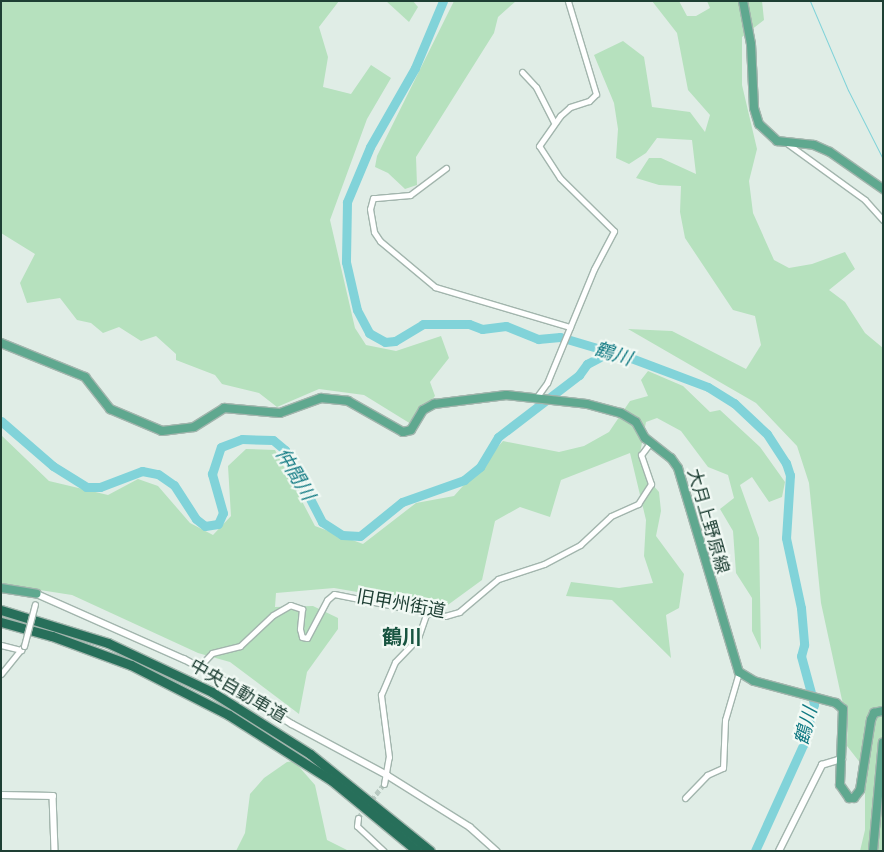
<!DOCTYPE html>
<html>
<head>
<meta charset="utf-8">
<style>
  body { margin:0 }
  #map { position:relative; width:884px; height:852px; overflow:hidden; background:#e0ede6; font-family:"Archivo Narrow","Noto Sans JP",sans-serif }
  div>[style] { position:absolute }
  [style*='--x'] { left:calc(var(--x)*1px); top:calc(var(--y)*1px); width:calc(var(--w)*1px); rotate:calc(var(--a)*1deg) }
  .green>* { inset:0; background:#b6e1be }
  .stream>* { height:1px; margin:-0.5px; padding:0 0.5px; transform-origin:0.5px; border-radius:0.5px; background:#81d3d9 }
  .river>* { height:9px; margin:-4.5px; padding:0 4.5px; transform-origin:4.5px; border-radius:4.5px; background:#81d3d9 }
  .minor-tunnel>* { height:5px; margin-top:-2.5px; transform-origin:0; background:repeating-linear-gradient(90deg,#b9cac2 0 5px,transparent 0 7.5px) }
  .roads { filter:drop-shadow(1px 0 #a2b5ad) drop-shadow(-1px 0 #a2b5ad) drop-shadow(0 1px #a2b5ad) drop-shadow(0 -1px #a2b5ad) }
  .minor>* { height:5px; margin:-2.5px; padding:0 2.5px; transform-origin:2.5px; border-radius:2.5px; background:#fff }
  .tertiary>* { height:5.5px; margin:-2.75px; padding:0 2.75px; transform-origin:2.75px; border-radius:2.75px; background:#fff }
  .primary>* { height:8px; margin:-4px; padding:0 4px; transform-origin:4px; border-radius:4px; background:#5fa88f }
  .motorway>* { height:9px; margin:-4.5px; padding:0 4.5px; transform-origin:4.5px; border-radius:4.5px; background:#276f5a }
  .bridges { filter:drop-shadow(1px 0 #a2b5ad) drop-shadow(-1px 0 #a2b5ad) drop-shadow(0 1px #a2b5ad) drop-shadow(0 -1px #a2b5ad) }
  .minor-bridge>* { height:5px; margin:-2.5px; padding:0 2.5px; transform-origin:2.5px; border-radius:2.5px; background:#fff }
  span { translate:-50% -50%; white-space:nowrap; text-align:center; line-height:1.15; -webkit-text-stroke:4.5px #f1f9f4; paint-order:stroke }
  .street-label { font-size:18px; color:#1e3f34 }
  .water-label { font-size:19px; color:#117a83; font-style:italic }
  .quarter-label { font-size:20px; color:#185440; font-weight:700 }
  .frame { position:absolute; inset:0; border:2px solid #1e3f34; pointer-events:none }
</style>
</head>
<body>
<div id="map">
  <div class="green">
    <div style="clip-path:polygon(1px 1px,339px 1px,319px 27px,328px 57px,323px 87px,351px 94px,371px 65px,391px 78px,367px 119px,330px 220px,355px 328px,366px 345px,396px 351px,441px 336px,449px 358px,430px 382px,435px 396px,411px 424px,364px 395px,319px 389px,277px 407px,259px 393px,222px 384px,215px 375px,176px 360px,176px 354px,156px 336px,141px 341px,119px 327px,103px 333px,91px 323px,77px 320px,60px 298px,27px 303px,20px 283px,35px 254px,1px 233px)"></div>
    <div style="clip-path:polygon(386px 1px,413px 1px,418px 7px,409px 22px)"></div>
    <div style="clip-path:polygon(454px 1px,516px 1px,498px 17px,494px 33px,416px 157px,417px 185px,405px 189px,388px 173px,375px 167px,377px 156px)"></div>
    <div style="clip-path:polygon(652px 1px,679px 1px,687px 16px,696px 16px,710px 8px,707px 1px,762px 1px,764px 20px,742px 37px,742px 85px,757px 149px,749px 181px,753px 213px,774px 260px,789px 268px,812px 264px,845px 252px,855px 269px,829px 290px,845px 302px,865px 333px,883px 348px,883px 851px,860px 851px,865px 830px,865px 769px,847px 746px,848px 713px,842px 700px,821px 603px,809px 483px,797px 446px,756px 403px,628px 329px,672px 331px,746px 369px,761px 345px,755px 316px,733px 310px,685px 238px,680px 212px,681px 186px,659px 185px,636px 178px,649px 158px,661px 158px,696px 174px,692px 140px,657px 138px,646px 153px,629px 164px,616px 158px,618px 129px,614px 103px,594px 55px,623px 41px,644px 57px,652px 107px,690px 112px,705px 132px,710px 115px,688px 90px,677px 33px)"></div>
    <div style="clip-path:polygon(648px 371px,683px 386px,710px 412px,720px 410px,760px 447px,785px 482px,782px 497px,769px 502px,752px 477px,740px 485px,759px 538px,761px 650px,752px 631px,752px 598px,736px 573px,733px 531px,720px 509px,734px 498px,728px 475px,708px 467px,681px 431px,657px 418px,646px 422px,640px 453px,645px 476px,659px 492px,661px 511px,656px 536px,684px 574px,679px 608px,666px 615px,671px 658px,612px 600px,566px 596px,571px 582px,619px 588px,653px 583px,644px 556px,646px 520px,630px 453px,561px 480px,550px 517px,520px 507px,495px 521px,482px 580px,445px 607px,334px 588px,276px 593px,275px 607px,313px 606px,338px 618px,338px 629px,307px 672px,299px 714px,230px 662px,198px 653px,72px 595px,1px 584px,1px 435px,49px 481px,108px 495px,138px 479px,158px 486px,190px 523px,213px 535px,231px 516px,228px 466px,246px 449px,275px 450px,315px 526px,363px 544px,416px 503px,454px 496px,503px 441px,559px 452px,584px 446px,609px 432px,630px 401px,648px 396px,641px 380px)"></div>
    <div style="clip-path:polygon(294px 761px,315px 785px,327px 840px,349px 851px,236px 851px,245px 833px,250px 794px,264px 778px,287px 762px)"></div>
  </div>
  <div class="stream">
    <div style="--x:810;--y:1;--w:97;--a:66.9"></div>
    <div style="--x:848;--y:90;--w:77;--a:63.1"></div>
  </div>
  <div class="river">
    <div style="--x:443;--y:1;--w:73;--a:112.7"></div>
    <div style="--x:415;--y:68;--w:91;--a:119.7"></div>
    <div style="--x:370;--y:147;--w:60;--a:112.7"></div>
    <div style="--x:347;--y:202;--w:60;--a:91"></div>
    <div style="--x:346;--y:262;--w:49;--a:77.1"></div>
    <div style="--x:357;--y:310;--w:26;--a:62"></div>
    <div style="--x:369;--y:333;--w:18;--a:29"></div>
    <div style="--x:385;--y:342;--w:10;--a:-6"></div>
    <div style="--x:395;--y:341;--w:33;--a:-31"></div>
    <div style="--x:423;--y:324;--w:46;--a:0"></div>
    <div style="--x:469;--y:324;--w:14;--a:21"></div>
    <div style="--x:482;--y:329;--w:24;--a:-7"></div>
    <div style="--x:506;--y:326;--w:35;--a:22"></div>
    <div style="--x:538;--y:339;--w:22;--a:-5"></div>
    <div style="--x:560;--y:337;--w:74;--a:16.5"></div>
    <div style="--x:631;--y:358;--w:82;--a:20.6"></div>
    <div style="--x:708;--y:387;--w:31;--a:32"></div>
    <div style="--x:734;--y:403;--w:45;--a:43.2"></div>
    <div style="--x:767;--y:434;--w:35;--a:57"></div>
    <div style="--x:786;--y:463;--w:13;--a:72"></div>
    <div style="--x:790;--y:475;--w:63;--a:93.6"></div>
    <div style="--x:786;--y:538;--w:72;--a:77.9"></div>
    <div style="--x:801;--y:608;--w:37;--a:85"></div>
    <div style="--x:804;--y:645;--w:11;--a:105"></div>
    <div style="--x:801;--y:656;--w:50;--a:74.8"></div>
    <div style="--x:814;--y:704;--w:42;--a:105"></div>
    <div style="--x:803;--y:745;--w:116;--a:114.4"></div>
    <div style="--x:1;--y:421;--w:69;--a:40.9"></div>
    <div style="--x:53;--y:466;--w:39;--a:32"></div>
    <div style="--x:86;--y:487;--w:14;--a:0"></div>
    <div style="--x:100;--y:487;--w:45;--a:-20.9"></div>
    <div style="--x:142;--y:471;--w:16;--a:11"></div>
    <div style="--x:158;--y:474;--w:19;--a:35"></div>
    <div style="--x:174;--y:485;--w:40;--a:57.1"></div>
    <div style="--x:196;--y:519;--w:11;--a:38"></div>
    <div style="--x:205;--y:526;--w:13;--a:-9"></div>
    <div style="--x:218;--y:524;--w:12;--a:-66"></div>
    <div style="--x:223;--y:513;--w:41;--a:-105.8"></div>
    <div style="--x:212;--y:474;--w:28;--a:-72"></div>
    <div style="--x:221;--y:447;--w:22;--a:-21"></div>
    <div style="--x:242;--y:439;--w:31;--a:2"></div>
    <div style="--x:273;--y:440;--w:16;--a:40"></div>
    <div style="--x:285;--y:450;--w:81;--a:62.8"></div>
    <div style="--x:322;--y:522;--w:24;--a:33"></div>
    <div style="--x:342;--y:535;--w:18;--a:3"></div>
    <div style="--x:360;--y:536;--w:54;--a:-39"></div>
    <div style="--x:402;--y:502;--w:66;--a:-19.5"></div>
    <div style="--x:464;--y:480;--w:21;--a:-39"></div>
    <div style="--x:480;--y:467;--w:35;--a:-59"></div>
    <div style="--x:498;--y:437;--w:102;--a:-37.4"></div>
    <div style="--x:579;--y:375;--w:14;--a:-54"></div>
    <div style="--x:587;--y:364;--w:24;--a:-28"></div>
  </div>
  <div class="minor-tunnel">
    <div style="--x:358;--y:818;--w:43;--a:-52.6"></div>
  </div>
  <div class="roads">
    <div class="minor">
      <div style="--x:522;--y:72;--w:21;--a:47"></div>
      <div style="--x:536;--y:87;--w:39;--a:63"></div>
      <div style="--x:788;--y:144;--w:95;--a:36"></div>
      <div style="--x:865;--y:200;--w:27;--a:48"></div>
      <div style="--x:446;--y:168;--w:45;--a:143.1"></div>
      <div style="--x:410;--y:195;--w:37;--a:175"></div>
      <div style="--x:373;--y:198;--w:11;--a:105"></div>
      <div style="--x:370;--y:209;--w:23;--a:80"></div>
      <div style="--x:374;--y:232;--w:11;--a:56"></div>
      <div style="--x:380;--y:241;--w:72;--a:39.9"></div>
      <div style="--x:435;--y:287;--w:141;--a:16.5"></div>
      <div style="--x:536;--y:398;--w:19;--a:-54"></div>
      <div style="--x:547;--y:383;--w:123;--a:-67.6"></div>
      <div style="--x:594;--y:269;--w:43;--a:-62.2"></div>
      <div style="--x:614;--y:231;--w:76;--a:-135.5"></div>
      <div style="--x:560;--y:178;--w:38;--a:-123"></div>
      <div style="--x:539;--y:146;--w:37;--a:-55"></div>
      <div style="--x:560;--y:116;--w:13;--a:-42"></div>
      <div style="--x:570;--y:107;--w:20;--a:-18"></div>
      <div style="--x:589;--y:101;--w:10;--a:-45"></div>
      <div style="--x:596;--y:94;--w:97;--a:-106.8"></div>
      <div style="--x:1;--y:645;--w:21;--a:14"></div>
      <div style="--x:199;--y:667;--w:19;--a:-47"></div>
      <div style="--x:212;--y:653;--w:29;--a:-14"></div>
      <div style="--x:240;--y:646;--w:45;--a:-43.2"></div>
      <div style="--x:273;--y:615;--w:20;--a:-30"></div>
      <div style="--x:290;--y:605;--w:13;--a:18"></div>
      <div style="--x:302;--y:609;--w:20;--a:96"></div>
      <div style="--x:300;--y:629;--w:8;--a:76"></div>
      <div style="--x:302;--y:637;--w:5;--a:11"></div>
      <div style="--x:307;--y:638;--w:43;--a:-62.2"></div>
      <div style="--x:327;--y:600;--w:9;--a:-41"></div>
      <div style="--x:334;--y:594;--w:113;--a:11.2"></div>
      <div style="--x:445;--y:616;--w:15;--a:-16"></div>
      <div style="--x:459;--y:612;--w:51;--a:-40.2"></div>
      <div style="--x:498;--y:579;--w:48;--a:-18.1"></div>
      <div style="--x:544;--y:564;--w:41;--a:-27.8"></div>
      <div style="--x:580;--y:545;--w:42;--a:-43.1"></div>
      <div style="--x:611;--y:516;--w:30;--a:-24"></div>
      <div style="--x:638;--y:504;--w:24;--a:-57"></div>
      <div style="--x:651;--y:484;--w:31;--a:-109"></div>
      <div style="--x:641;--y:455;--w:15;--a:-53"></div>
      <div style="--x:1;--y:674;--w:36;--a:-51"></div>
      <div style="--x:384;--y:784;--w:27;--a:-80"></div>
      <div style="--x:389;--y:757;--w:63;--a:-97.4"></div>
      <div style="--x:381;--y:695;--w:36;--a:-67"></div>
      <div style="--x:395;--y:662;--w:33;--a:-46"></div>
      <div style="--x:418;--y:638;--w:28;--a:-71"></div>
      <div style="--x:685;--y:798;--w:32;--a:-46"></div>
      <div style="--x:707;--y:775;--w:17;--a:-24"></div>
      <div style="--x:723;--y:768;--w:48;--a:-87.6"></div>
      <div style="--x:725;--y:720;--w:50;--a:-73.7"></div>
      <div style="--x:358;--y:818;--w:8;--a:97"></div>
      <div style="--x:357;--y:826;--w:37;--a:43"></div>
    </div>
    <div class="tertiary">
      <div style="--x:37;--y:594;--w:161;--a:23.9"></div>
      <div style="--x:184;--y:659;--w:50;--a:28.6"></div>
      <div style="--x:228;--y:683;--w:76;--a:32.6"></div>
      <div style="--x:292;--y:724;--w:108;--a:28.2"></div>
      <div style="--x:387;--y:775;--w:98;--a:32.1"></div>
      <div style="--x:470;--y:827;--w:36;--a:42"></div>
      <div style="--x:1;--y:795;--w:52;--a:1.1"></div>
      <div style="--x:53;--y:796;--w:55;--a:87.9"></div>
      <div style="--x:779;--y:851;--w:96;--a:-63.4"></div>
      <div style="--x:822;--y:765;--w:21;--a:-17"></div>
    </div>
    <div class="primary">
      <div style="--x:743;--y:1;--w:44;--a:79.5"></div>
      <div style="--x:751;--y:44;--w:64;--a:87.3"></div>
      <div style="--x:754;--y:108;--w:17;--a:73"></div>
      <div style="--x:759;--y:124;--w:25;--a:43"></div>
      <div style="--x:777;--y:141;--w:37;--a:6"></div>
      <div style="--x:814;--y:145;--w:17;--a:24"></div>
      <div style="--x:830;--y:152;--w:65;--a:34.9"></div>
      <div style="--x:1;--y:343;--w:91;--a:22"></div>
      <div style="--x:85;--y:377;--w:41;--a:52"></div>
      <div style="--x:110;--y:409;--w:56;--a:22.9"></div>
      <div style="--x:162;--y:431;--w:32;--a:-7"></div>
      <div style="--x:194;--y:427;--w:36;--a:-32"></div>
      <div style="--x:224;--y:408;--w:56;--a:5.1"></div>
      <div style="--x:280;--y:413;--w:44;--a:-20.1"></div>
      <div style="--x:321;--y:398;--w:27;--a:6"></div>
      <div style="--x:348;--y:401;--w:63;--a:29.4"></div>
      <div style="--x:403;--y:432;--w:8;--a:-14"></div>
      <div style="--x:411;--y:430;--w:23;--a:-59"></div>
      <div style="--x:423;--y:410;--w:13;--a:-29"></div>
      <div style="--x:434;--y:404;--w:73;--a:-7.1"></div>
      <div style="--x:506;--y:395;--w:81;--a:6.3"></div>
      <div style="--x:587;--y:404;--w:35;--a:15"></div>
      <div style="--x:621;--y:413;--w:17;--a:31"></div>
      <div style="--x:636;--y:422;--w:18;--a:61"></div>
      <div style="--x:645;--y:438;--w:33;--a:38"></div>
      <div style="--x:671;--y:458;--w:12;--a:55"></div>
      <div style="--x:678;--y:468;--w:213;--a:73.4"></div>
      <div style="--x:739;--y:672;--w:17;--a:31"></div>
      <div style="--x:754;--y:681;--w:85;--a:15"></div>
      <div style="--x:836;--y:703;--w:9;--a:41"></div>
      <div style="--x:843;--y:709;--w:76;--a:92.3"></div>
      <div style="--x:840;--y:785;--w:16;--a:55"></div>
      <div style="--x:849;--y:798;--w:5;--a:0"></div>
      <div style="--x:854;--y:798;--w:10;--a:-53"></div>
      <div style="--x:860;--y:790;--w:71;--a:-81.1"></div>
      <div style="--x:871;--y:720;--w:8;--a:-67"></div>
      <div style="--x:874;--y:713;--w:9;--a:-13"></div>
      <div style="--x:1;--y:588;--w:36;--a:9"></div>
      <div style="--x:873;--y:851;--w:109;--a:-84.8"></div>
    </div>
    <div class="motorway">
      <div style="--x:1;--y:610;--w:112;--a:17.1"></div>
      <div style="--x:108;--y:643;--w:115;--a:25.2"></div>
      <div style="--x:212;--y:692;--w:116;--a:32.3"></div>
      <div style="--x:310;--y:754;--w:154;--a:38.9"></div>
      <div style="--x:1;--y:622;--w:53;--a:15.4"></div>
      <div style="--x:52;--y:636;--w:84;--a:20.2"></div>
      <div style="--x:131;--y:665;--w:110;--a:27"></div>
      <div style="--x:229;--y:715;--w:121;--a:32.5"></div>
      <div style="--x:331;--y:780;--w:112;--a:39.5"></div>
    </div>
  </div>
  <div class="bridges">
    <div class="minor-bridge">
      <div style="--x:24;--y:646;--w:43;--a:-75.3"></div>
    </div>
  </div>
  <div class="street-label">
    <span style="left:708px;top:521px;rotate:74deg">大月上野原線</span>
    <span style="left:401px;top:604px;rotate:10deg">旧甲州街道</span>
    <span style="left:238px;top:691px;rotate:30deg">中央自動車道</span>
  </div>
  <div class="water-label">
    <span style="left:613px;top:354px;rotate:17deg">鶴川</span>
    <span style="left:295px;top:474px;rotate:59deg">仲間川</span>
    <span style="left:806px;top:726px;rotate:-76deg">鶴川</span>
  </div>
  <div class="quarter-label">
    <span style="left:402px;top:636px">鶴川</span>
  </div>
  <div class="frame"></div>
</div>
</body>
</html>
